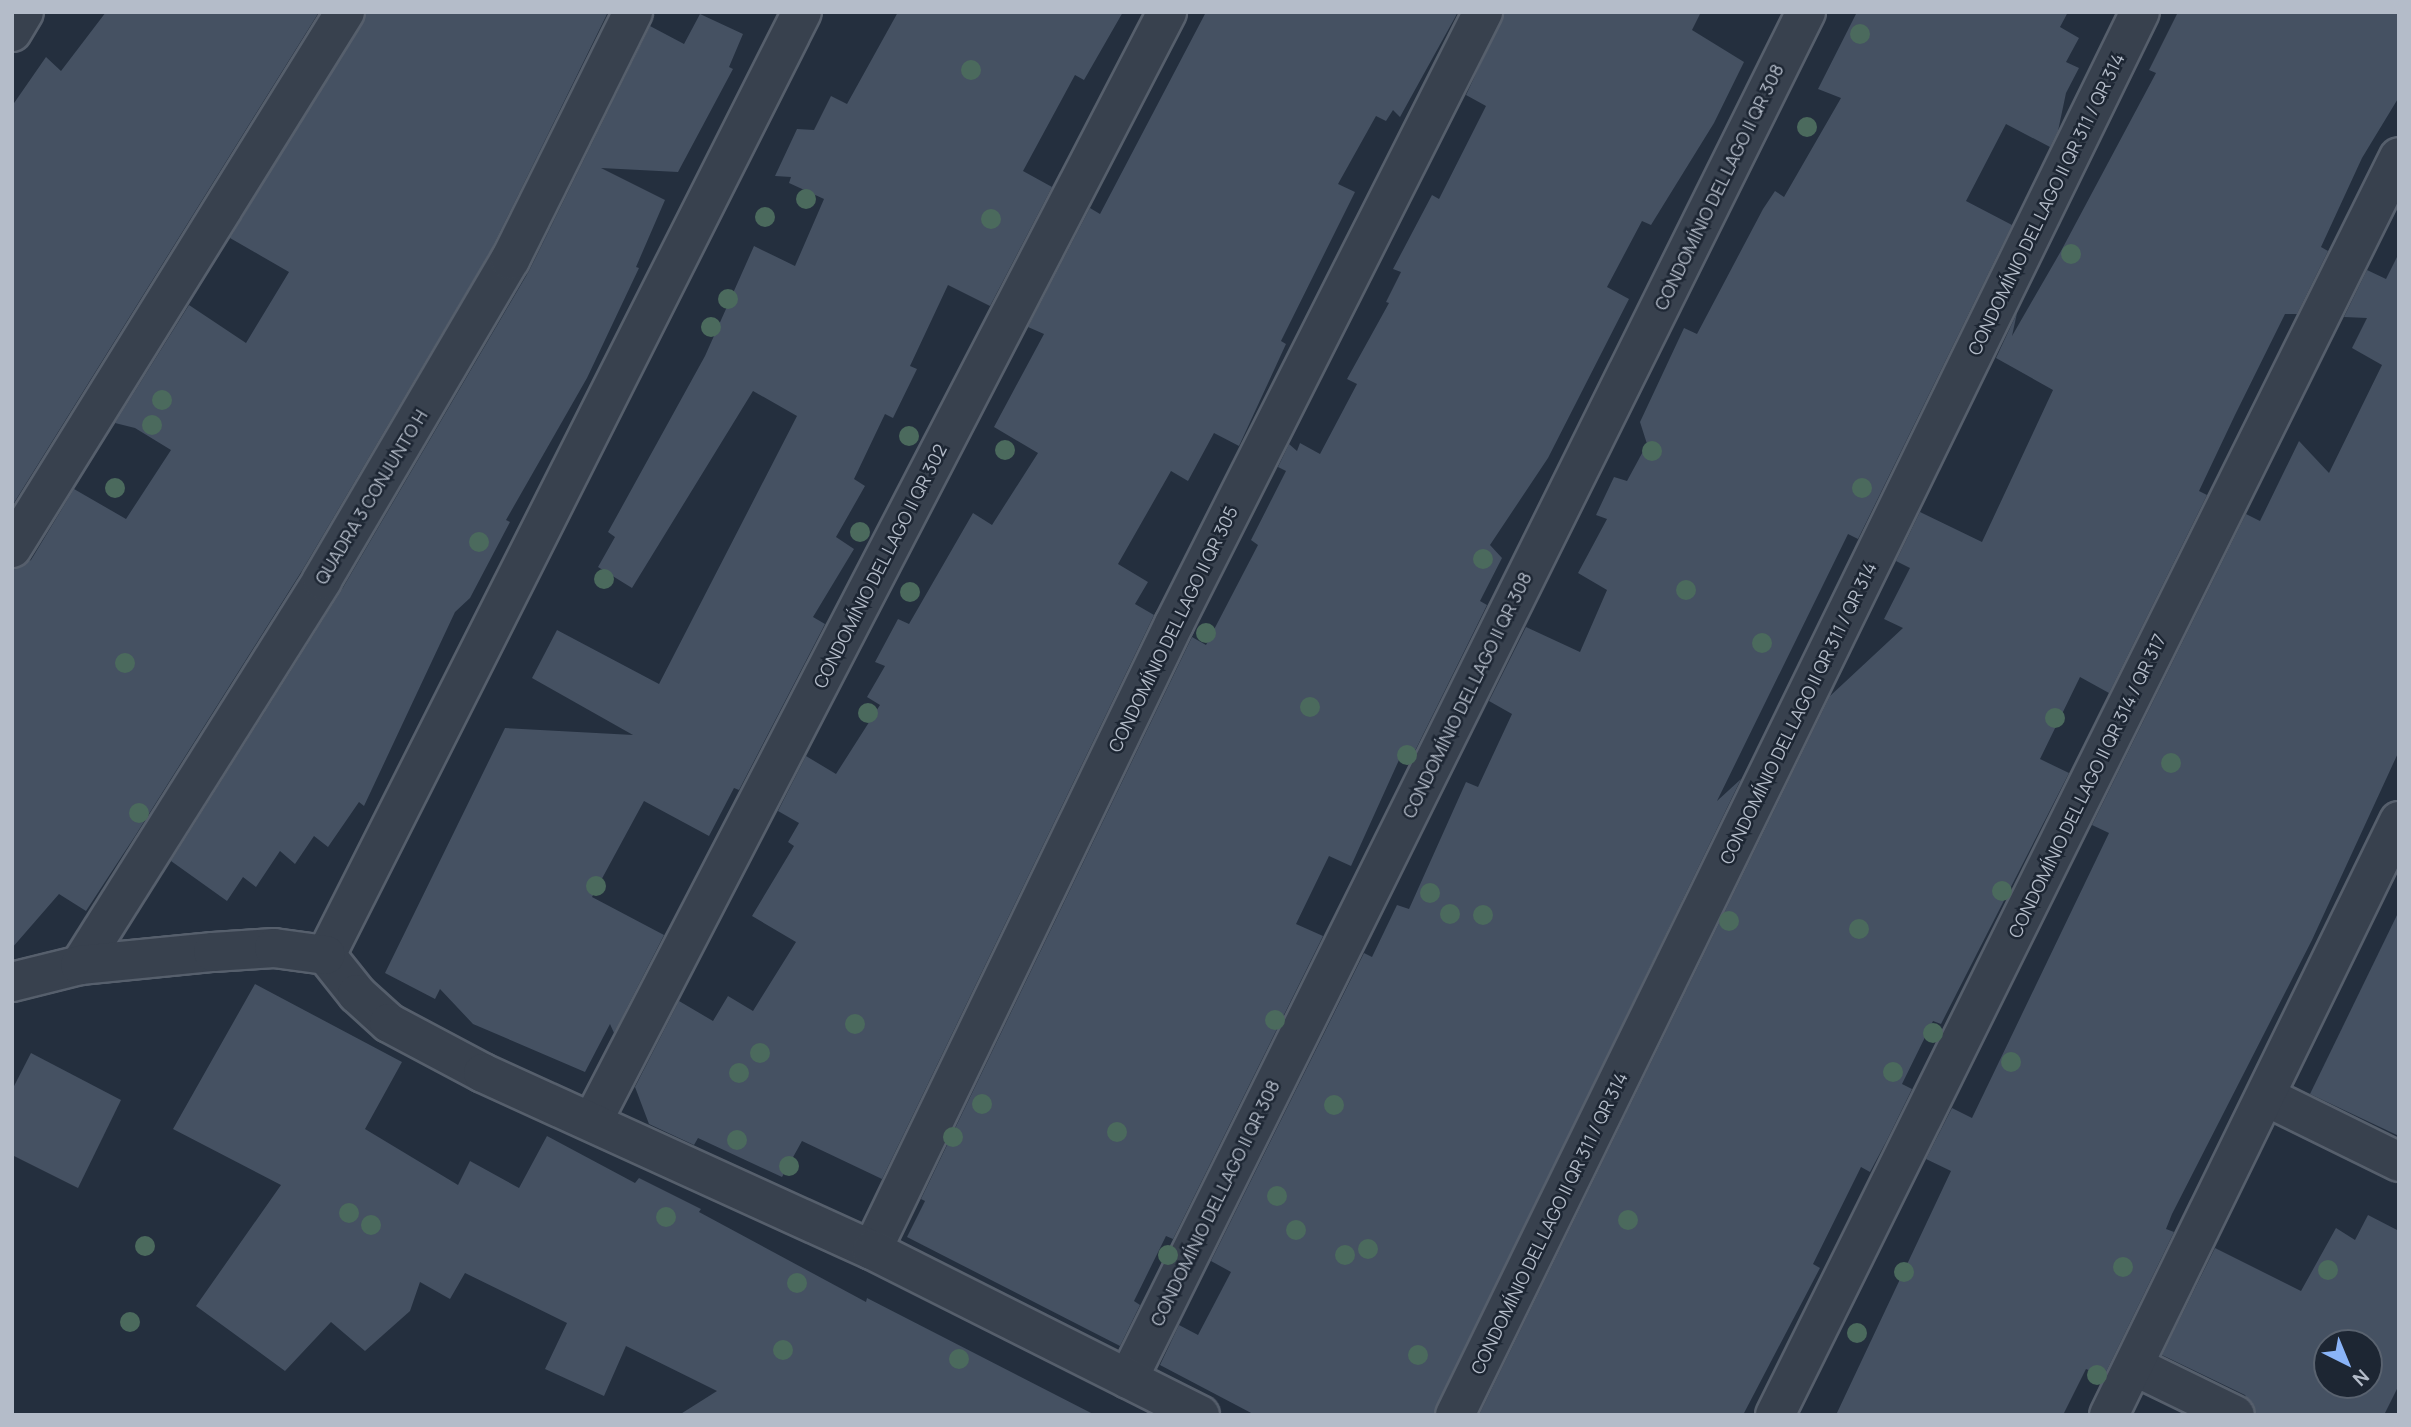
<!DOCTYPE html>
<html>
<head>
<meta charset="utf-8">
<style>
  body { margin:0 }
  #map { position:relative; width:2411px; height:1427px; overflow:hidden; background:#242f3e; font-family:Manrope,sans-serif }
  div>[style] { position:absolute }
  [style*='--x'] { left:calc(var(--x)*1px); top:calc(var(--y)*1px); width:calc(var(--w)*1px); rotate:calc(var(--a)*1deg) }
  .building>* { inset:0; background:#455162 }
  .roads { filter:drop-shadow(2px 0 #565f6c) drop-shadow(-2px 0 #565f6c) drop-shadow(0 2px #565f6c) drop-shadow(0 -2px #565f6c) }
  .minor>* { height:38px; margin:-19px; padding:0 19px; transform-origin:19px; border-radius:19px; background:#38414e }
  .tertiary>* { height:38px; margin:-19px; padding:0 19px; transform-origin:19px; border-radius:19px; background:#38414e }
  .trees>* { width:20px; height:20px; margin:-10px; border-radius:50%; background:#4b6a5d }
  span { translate:-50% -50%; white-space:nowrap; text-align:center; line-height:1.15; -webkit-text-stroke:5px #1d2633; paint-order:stroke }
  .street-label { font-size:18px; color:#b4bcc9 }
  .frame { position:absolute; inset:0; border:14px solid #b4bcc9; pointer-events:none }
  .north { position:absolute; left:2313px; top:1329px; width:70px; height:70px; box-sizing:border-box; background:#1d2633; border:2px solid #59626f; border-radius:50%; rotate:137deg; font-size:19px; font-weight:700; line-height:28px; text-align:center; color:#b4bcc9 }
  .north::after { content:''; display:block; margin:auto; width:24px; height:32px; background:#8ab4f8; clip-path:polygon(50% 0,100% 100%,50% 72%,0 100%) }
</style>
</head>
<body>
<div id="map">
  <div class="building">
    <div style="clip-path:polygon(106px 12px,319px 12px,12px 506px,12px 106px,46px 57px,61px 71px)"></div>
    <div style="clip-path:polygon(367px 12px,608px 12px,491px 250px,303px 569px,135px 836px,86px 911px,59px 894px,12px 948px,12px 570px,31px 560px,74px 489px,126px 519px,171px 450px,135px 428px,115px 423px,189px 305px,246px 343px,289px 272px,230px 238px)"></div>
    <div style="clip-path:polygon(898px 12px,1123px 12px,1084px 80px,1075px 75px,1023px 171px,1052px 187px,990px 306px,948px 285px,910px 366px,917px 369px,893px 418px,885px 414px,854px 479px,865px 486px,836px 537px,854px 549px,813px 617px,825px 624px,739px 790px,734px 788px,709px 836px,644px 801px,592px 897px,664px 935px,614px 1033px,610px 1024px,585px 1072px,473px 1024px,440px 989px,435px 999px,385px 973px,505px 728px,633px 735px,532px 678px,557px 630px,659px 684px,797px 416px,753px 391px,632px 588px,598px 567px,615px 537px,608px 532px,705px 356px,754px 246px,795px 266px,824px 199px,789px 183px,791px 177px,775px 176px,797px 129px,814px 130px,831px 96px,847px 104px)"></div>
    <div style="clip-path:polygon(1206px 12px,1458px 12px,1400px 117px,1393px 110px,1386px 121px,1376px 116px,1338px 184px,1355px 192px,1281px 341px,1286px 344px,1239px 446px,1214px 433px,1188px 481px,1171px 471px,1118px 564px,1148px 582px,1135px 604px,1154px 615px,882px 1179px,802px 1141px,782px 1177px,698px 1138px,694px 1145px,649px 1124px,635px 1087px,679px 1001px,713px 1021px,728px 996px,753px 1011px,796px 942px,752px 916px,794px 846px,788px 842px,799px 823px,778px 811px,806px 756px,836px 774px,880px 705px,867px 697px,885px 666px,875px 662px,898px 619px,909px 624px,973px 513px,992px 525px,1038px 453px,994px 427px,1044px 334px,1028px 327px,1090px 208px,1100px 214px)"></div>
    <div style="clip-path:polygon(1505px 12px,1701px 12px,1692px 30px,1744px 62px,1714px 123px,1651px 225px,1642px 221px,1607px 287px,1629px 299px,1548px 458px,1490px 545px,1502px 558px,1480px 601px,1487px 605px,1408px 765px,1399px 760px,1351px 866px,1329px 856px,1296px 924px,1323px 936px,1173px 1239px,1166px 1236px,1134px 1301px,1140px 1305px,1120px 1346px,907px 1237px,925px 1201px,921px 1199px,1192px 637px,1206px 645px,1258px 545px,1251px 540px,1286px 471px,1278px 467px,1289px 444px,1297px 451px,1300px 443px,1320px 454px,1357px 384px,1347px 379px,1389px 303px,1386px 302px,1401px 272px,1393px 269px,1432px 195px,1439px 199px,1486px 106px,1466px 95px)"></div>
    <div style="clip-path:polygon(1857px 12px,2068px 12px,2060px 27px,2079px 38px,2066px 62px,2079px 68px,2066px 93px,2058px 131px,2050px 147px,2006px 124px,1966px 201px,2012px 225px,1858px 539px,1848px 534px,1717px 801px,1741px 779px,1433px 1415px,1255px 1415px,1160px 1365px,1179px 1325px,1198px 1335px,1231px 1272px,1211px 1261px,1364px 953px,1372px 957px,1397px 905px,1409px 909px,1466px 782px,1478px 787px,1512px 714px,1489px 701px,1526px 627px,1580px 652px,1607px 590px,1578px 573px,1607px 519px,1596px 515px,1614px 477px,1627px 481px,1647px 444px,1640px 422px,1684px 328px,1697px 334px,1763px 209px,1775px 191px,1784px 197px,1841px 98px,1818px 89px)"></div>
    <div style="clip-path:polygon(2178px 12px,2399px 12px,2399px 97px,2362px 158px,2321px 247px,2328px 251px,2297px 314px,2285px 314px,2235px 415px,2199px 491px,2207px 495px,2109px 693px,2080px 677px,2040px 759px,2069px 773px,1941px 1024px,1933px 1021px,1902px 1084px,1912px 1089px,1887px 1140px,1870px 1172px,1861px 1167px,1813px 1264px,1820px 1268px,1743px 1415px,1479px 1415px,1830px 696px,1903px 628px,1884px 619px,1910px 568px,1896px 561px,1920px 512px,1982px 542px,2053px 390px,1996px 358px,2017px 313px,2012px 336px,2061px 251px,2156px 73px,2149px 70px)"></div>
    <div style="clip-path:polygon(700px 14px,743px 34px,729px 67px,733px 69px,678px 172px,601px 168px,665px 200px,636px 267px,639px 268px,587px 378px,506px 520px,510px 522px,470px 598px,455px 612px,364px 806px,359px 802px,328px 847px,314px 836px,295px 864px,280px 851px,256px 887px,243px 877px,227px 901px,171px 861px,341px 591px,529px 271px,650px 26px,684px 44px)"></div>
    <div style="clip-path:polygon(2399px 253px,2399px 751px,2312px 940px,2172px 1214px,2166px 1229px,2174px 1232px,2104px 1376px,2086px 1369px,2063px 1415px,1836px 1415px,1951px 1171px,1926px 1159px,1952px 1108px,1972px 1118px,2109px 833px,2092px 825px,2246px 514px,2260px 521px,2299px 441px,2329px 473px,2382px 365px,2352px 348px,2367px 318px,2344px 317px,2367px 270px,2386px 279px)"></div>
    <div style="clip-path:polygon(2399px 911px,2399px 1136px,2310px 1094px)"></div>
    <div style="clip-path:polygon(255px 984px,402px 1062px,365px 1129px,458px 1185px,470px 1161px,519px 1188px,547px 1136px,635px 1183px,639px 1178px,701px 1209px,699px 1212px,866px 1302px,867px 1298px,1095px 1415px,679px 1415px,717px 1391px,626px 1346px,604px 1396px,545px 1369px,567px 1323px,465px 1273px,450px 1299px,420px 1282px,410px 1311px,365px 1351px,331px 1322px,285px 1371px,196px 1306px,281px 1185px,173px 1129px)"></div>
    <div style="clip-path:polygon(31px 1053px,121px 1100px,78px 1188px,12px 1155px,12px 1090px)"></div>
    <div style="clip-path:polygon(evenodd,2368px 1215px,2399px 1231px,2399px 1385px,2384px 1415px,2257px 1415px,2245px 1395px,2162px 1355px,2215px 1248px,2301px 1291px,2336px 1228px,2355px 1240px,2368px 1215px,2327px 1343px,2369px 1343px,2369px 1385px,2327px 1385px,2327px 1343px)"></div>
  </div>
  <div class="roads">
    <div class="minor">
      <div style="--x:12;--y:32;--w:23;--a:-59"></div>
      <div style="--x:12;--y:548;--w:631;--a:-58.15"></div>
      <div style="--x:80;--y:965;--w:455;--a:-57.8"></div>
      <div style="--x:322;--y:580;--w:371;--a:-59.6"></div>
      <div style="--x:510;--y:260;--w:277;--a:-63.6"></div>
      <div style="--x:2267;--y:1097;--w:147;--a:26.2"></div>
      <div style="--x:593;--y:1120;--w:1248;--a:-62.61"></div>
      <div style="--x:872;--y:1250;--w:695;--a:-64.25"></div>
      <div style="--x:1174;--y:624;--w:686;--a:-63.21"></div>
      <div style="--x:2134;--y:1366;--w:112;--a:25.9"></div>
      <div style="--x:1128;--y:1379;--w:1526;--a:-63.62"></div>
      <div style="--x:1455;--y:1415;--w:1561;--a:-63.98"></div>
      <div style="--x:1775;--y:1415;--w:1404;--a:-63.62"></div>
    </div>
    <div class="tertiary">
      <div style="--x:326;--y:955;--w:1056;--a:-63.22"></div>
      <div style="--x:326;--y:955;--w:50;--a:51.5"></div>
      <div style="--x:357;--y:994;--w:43;--a:42.2"></div>
      <div style="--x:389;--y:1023;--w:106;--a:28"></div>
      <div style="--x:483;--y:1073;--w:427;--a:24.5"></div>
      <div style="--x:872;--y:1250;--w:367;--a:26.7"></div>
      <div style="--x:12;--y:982;--w:70;--a:-14"></div>
      <div style="--x:80;--y:965;--w:134;--a:-5.6"></div>
      <div style="--x:213;--y:952;--w:61;--a:-3.8"></div>
      <div style="--x:274;--y:948;--w:52;--a:7.7"></div>
      <div style="--x:2109;--y:1415;--w:661;--a:-63.98"></div>
    </div>
  </div>
  <div class="trees">
    <div style="left:1860px;top:34px"></div>
    <div style="left:971px;top:70px"></div>
    <div style="left:1807px;top:127px"></div>
    <div style="left:806px;top:199px"></div>
    <div style="left:765px;top:217px"></div>
    <div style="left:991px;top:219px"></div>
    <div style="left:2071px;top:254px"></div>
    <div style="left:728px;top:299px"></div>
    <div style="left:711px;top:327px"></div>
    <div style="left:162px;top:400px"></div>
    <div style="left:152px;top:425px"></div>
    <div style="left:909px;top:436px"></div>
    <div style="left:1005px;top:450px"></div>
    <div style="left:1652px;top:451px"></div>
    <div style="left:115px;top:488px"></div>
    <div style="left:1862px;top:488px"></div>
    <div style="left:860px;top:532px"></div>
    <div style="left:479px;top:542px"></div>
    <div style="left:1483px;top:559px"></div>
    <div style="left:604px;top:579px"></div>
    <div style="left:1686px;top:590px"></div>
    <div style="left:910px;top:592px"></div>
    <div style="left:1206px;top:633px"></div>
    <div style="left:1762px;top:643px"></div>
    <div style="left:125px;top:663px"></div>
    <div style="left:1310px;top:707px"></div>
    <div style="left:868px;top:713px"></div>
    <div style="left:2055px;top:718px"></div>
    <div style="left:1407px;top:755px"></div>
    <div style="left:2171px;top:763px"></div>
    <div style="left:139px;top:813px"></div>
    <div style="left:596px;top:886px"></div>
    <div style="left:2002px;top:891px"></div>
    <div style="left:1430px;top:893px"></div>
    <div style="left:1450px;top:914px"></div>
    <div style="left:1483px;top:915px"></div>
    <div style="left:1729px;top:921px"></div>
    <div style="left:1859px;top:929px"></div>
    <div style="left:1275px;top:1020px"></div>
    <div style="left:855px;top:1024px"></div>
    <div style="left:1933px;top:1033px"></div>
    <div style="left:760px;top:1053px"></div>
    <div style="left:2011px;top:1062px"></div>
    <div style="left:1893px;top:1072px"></div>
    <div style="left:739px;top:1073px"></div>
    <div style="left:982px;top:1104px"></div>
    <div style="left:1334px;top:1105px"></div>
    <div style="left:1117px;top:1132px"></div>
    <div style="left:953px;top:1137px"></div>
    <div style="left:737px;top:1140px"></div>
    <div style="left:789px;top:1166px"></div>
    <div style="left:1277px;top:1196px"></div>
    <div style="left:349px;top:1213px"></div>
    <div style="left:666px;top:1217px"></div>
    <div style="left:1628px;top:1220px"></div>
    <div style="left:371px;top:1225px"></div>
    <div style="left:1296px;top:1230px"></div>
    <div style="left:145px;top:1246px"></div>
    <div style="left:1368px;top:1249px"></div>
    <div style="left:1168px;top:1255px"></div>
    <div style="left:1345px;top:1255px"></div>
    <div style="left:2123px;top:1267px"></div>
    <div style="left:2328px;top:1270px"></div>
    <div style="left:1904px;top:1272px"></div>
    <div style="left:797px;top:1283px"></div>
    <div style="left:130px;top:1322px"></div>
    <div style="left:1857px;top:1333px"></div>
    <div style="left:783px;top:1350px"></div>
    <div style="left:1418px;top:1355px"></div>
    <div style="left:959px;top:1359px"></div>
    <div style="left:2097px;top:1375px"></div>
  </div>
  <div class="street-label">
    <span style="left:1719px;top:187px;rotate:-64deg">CONDOMÍNIO DEL LAGO II QR 308</span>
    <span style="left:2046px;top:204px;rotate:-64deg">CONDOMÍNIO DEL LAGO II QR 311 / QR 314</span>
    <span style="left:371px;top:497px;rotate:-59deg">QUADRA 3 CONJUNTO H</span>
    <span style="left:880px;top:566px;rotate:-63deg">CONDOMÍNIO DEL LAGO II QR 302</span>
    <span style="left:1173px;top:629px;rotate:-64deg">CONDOMÍNIO DEL LAGO II QR 305</span>
    <span style="left:1467px;top:695px;rotate:-64deg">CONDOMÍNIO DEL LAGO II QR 308</span>
    <span style="left:1798px;top:713px;rotate:-64deg">CONDOMÍNIO DEL LAGO II QR 311 / QR 314</span>
    <span style="left:2087px;top:786px;rotate:-64deg">CONDOMÍNIO DEL LAGO II QR 314 / QR 317</span>
    <span style="left:1215px;top:1203px;rotate:-64deg">CONDOMÍNIO DEL LAGO II QR 308</span>
    <span style="left:1549px;top:1223px;rotate:-64deg">CONDOMÍNIO DEL LAGO II QR 311 / QR 314</span>
  </div>
  <div class="frame"></div>
  <div class="north">N</div>
</div>
</body>
</html>
